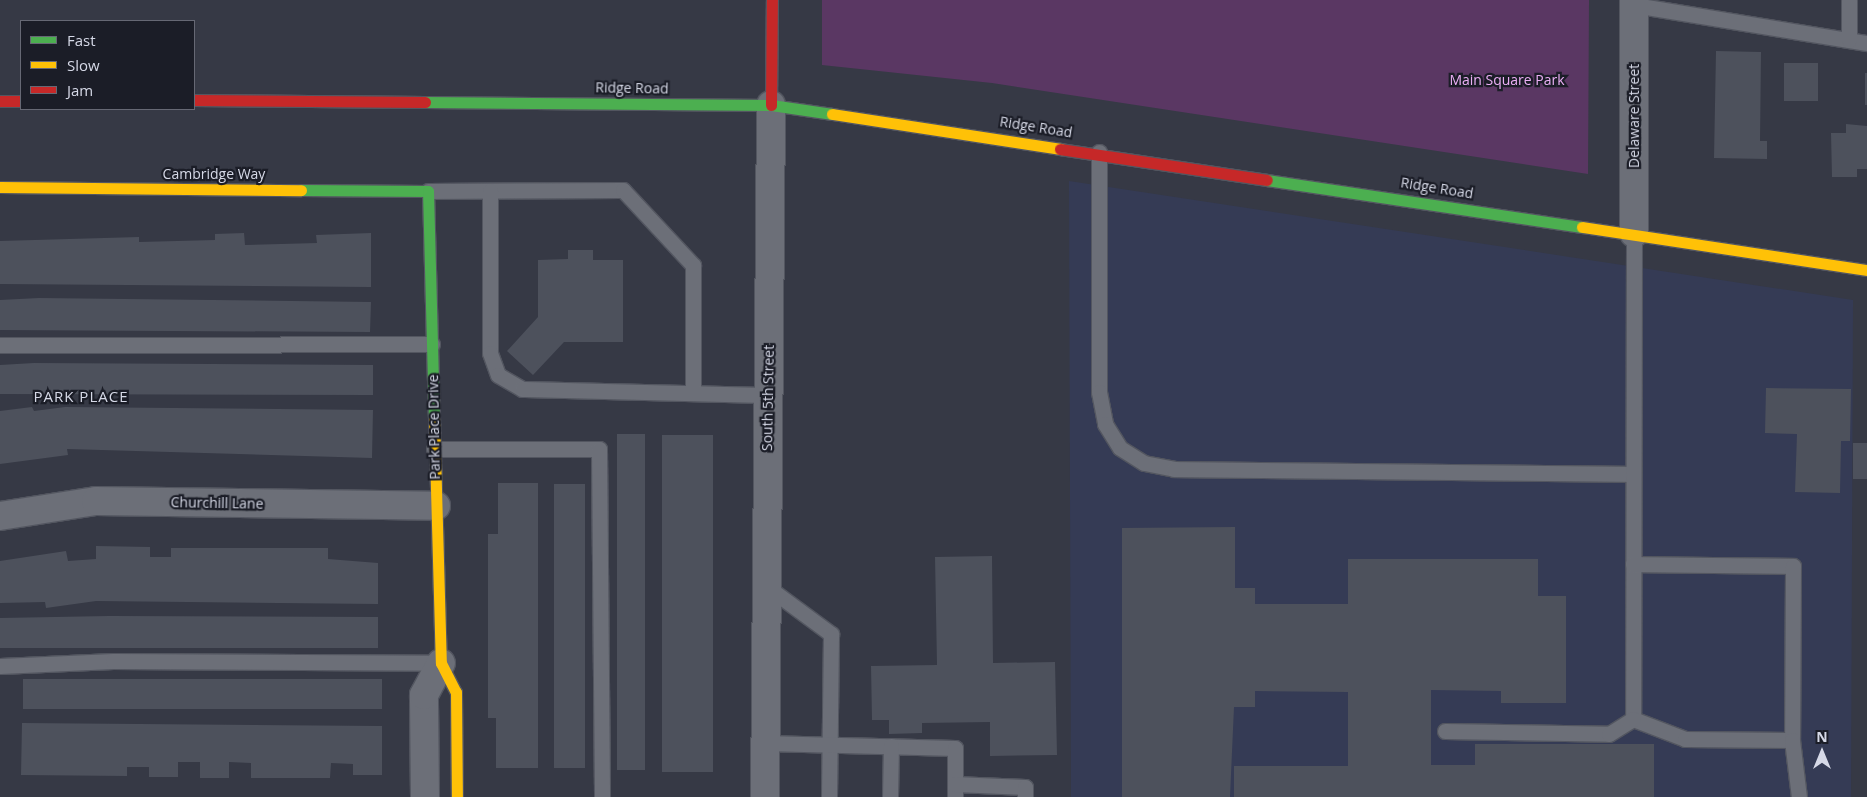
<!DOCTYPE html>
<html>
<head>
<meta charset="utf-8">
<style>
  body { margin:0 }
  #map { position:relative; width:1867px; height:797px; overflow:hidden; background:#363945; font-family:"Open Sans",sans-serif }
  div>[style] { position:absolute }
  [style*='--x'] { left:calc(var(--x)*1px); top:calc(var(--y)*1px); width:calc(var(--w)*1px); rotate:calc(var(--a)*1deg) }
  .built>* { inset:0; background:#353b55 }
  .green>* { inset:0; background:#5a3763 }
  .building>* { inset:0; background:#4d515c; transform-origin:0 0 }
  .roads { filter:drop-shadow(1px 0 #535660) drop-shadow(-1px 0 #535660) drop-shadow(0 1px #535660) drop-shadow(0 -1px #535660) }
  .lane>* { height:15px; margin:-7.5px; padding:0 7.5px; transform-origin:7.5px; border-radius:7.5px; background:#6c6f78 }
  .street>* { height:28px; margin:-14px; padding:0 14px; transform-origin:14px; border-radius:14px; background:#6c6f78 }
  .fast>* { height:11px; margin:-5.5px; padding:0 5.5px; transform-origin:5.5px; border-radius:5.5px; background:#4caf50 }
  .slow>* { height:11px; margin:-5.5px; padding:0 5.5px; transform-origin:5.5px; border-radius:5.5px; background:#ffc107 }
  .jam>* { height:11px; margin:-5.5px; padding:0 5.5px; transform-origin:5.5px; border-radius:5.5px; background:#c62828 }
  span { translate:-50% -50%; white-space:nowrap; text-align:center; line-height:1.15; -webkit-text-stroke:4.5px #1b1d27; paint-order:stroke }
  .park-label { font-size:14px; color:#ecaff6 }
  .street-label { font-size:14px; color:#d6d9e7 }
  .neighbourhood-label { font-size:15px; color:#d6d9e7; letter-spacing:1px }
  .legend { position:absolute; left:20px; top:20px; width:175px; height:90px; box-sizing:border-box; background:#1b1d27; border:1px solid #666874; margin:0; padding:6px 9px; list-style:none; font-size:15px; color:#d6d9e7 }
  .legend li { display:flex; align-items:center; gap:10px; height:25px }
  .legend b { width:25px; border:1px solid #666874 }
  .north { position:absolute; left:1797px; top:727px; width:50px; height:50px; -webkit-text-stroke:4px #1b1d27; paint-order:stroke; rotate:0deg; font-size:14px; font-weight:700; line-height:20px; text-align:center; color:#d6d9e7 }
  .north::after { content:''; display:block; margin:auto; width:18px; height:22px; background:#d6d9e7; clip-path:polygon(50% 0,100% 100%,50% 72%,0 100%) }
</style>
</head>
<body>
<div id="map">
  <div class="built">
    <div style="clip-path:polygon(1069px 181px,1853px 300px,1851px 797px,1071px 797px)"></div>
  </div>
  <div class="green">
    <div style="clip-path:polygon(822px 0,1589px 0,1588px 174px,992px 83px,822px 65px)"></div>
  </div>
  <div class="building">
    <div style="clip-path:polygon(1716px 51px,1761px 52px,1760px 141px,1767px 141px,1767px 159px,1714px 158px)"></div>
    <div style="left:1784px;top:63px;width:34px;height:38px"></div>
    <div style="left:1865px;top:73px;width:2px;height:32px"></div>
    <div style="clip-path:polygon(1846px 124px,1867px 126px,1867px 169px,1857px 169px,1857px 177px,1832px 177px,1831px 133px,1846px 133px)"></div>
    <div style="clip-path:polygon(244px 233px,245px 245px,317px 243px,316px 235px,371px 233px,371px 287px,0 284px,0 241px,139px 237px,139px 242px,215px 240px,215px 234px)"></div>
    <div style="clip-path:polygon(568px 250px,593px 250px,593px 260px,623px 260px,623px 342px,564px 342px,533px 375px,507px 351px,538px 317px,538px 260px,568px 259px)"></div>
    <div style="clip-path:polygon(39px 298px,371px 302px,370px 332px,0 330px,0 300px)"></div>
    <div style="clip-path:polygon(34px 363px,373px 365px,373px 395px,0 394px,0 365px)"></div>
    <div style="clip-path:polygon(1766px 388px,1851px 389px,1850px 441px,1841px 441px,1840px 493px,1795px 492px,1797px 434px,1765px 433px)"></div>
    <div style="clip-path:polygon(32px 407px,34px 411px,65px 407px,373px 410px,372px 458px,67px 449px,68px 455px,0 464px,0 411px)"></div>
    <div style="left:617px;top:434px;width:28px;height:336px"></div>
    <div style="left:662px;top:435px;width:51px;height:337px"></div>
    <div style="left:1867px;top:443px;width:36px;height:14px;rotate:90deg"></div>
    <div style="clip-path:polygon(498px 483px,538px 483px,538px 768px,496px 768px,496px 718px,488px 718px,488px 534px,498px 534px)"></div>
    <div style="left:554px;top:484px;width:31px;height:284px"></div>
    <div style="clip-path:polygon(1235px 527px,1235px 588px,1255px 588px,1255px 604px,1348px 604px,1348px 559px,1538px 559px,1538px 596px,1566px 596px,1566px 703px,1501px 703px,1501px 691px,1431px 690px,1431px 765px,1475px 765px,1475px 744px,1654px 744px,1654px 797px,1234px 797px,1234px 766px,1348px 766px,1348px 692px,1255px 691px,1255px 707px,1234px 707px,1230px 797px,1122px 797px,1122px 528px)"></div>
    <div style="clip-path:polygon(96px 546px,150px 547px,150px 557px,171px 557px,171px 548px,328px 548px,328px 559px,378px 563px,378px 604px,96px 601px,46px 608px,45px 602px,0 603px,0 561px,66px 551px,68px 561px,96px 559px)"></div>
    <div style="clip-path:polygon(992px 556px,993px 663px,1055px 662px,1057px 755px,990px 756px,990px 722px,922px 723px,922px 733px,889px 734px,889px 720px,872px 720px,871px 666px,937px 665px,935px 557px)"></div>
    <div style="clip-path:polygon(109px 616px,378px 617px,378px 648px,0 648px,0 618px)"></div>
    <div style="left:382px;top:679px;width:30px;height:359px;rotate:90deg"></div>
    <div style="clip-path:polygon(22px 723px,382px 726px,382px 775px,353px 775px,353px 764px,331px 763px,330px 778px,251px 778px,251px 763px,229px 762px,229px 778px,200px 778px,200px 762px,178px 762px,178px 777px,149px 777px,149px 767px,127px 767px,127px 776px,21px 775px)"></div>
  </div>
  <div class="roads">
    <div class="lane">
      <div style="--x:1634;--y:5;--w:236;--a:9.3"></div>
      <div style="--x:1849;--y:40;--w:40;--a:-90"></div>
      <div style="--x:1099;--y:152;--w:240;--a:90"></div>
      <div style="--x:1099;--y:392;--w:33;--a:79"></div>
      <div style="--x:1105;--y:424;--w:28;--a:58"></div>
      <div style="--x:1120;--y:448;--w:28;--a:32"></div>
      <div style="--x:1144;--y:463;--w:31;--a:11"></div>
      <div style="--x:1174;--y:469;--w:459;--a:0.6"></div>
      <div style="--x:428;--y:191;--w:195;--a:-0.3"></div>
      <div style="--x:623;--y:190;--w:103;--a:47"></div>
      <div style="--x:693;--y:265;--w:128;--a:90"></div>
      <div style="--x:490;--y:191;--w:162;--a:90"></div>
      <div style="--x:490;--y:353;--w:23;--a:70"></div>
      <div style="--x:498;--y:375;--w:28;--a:30"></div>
      <div style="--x:522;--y:389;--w:245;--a:1.4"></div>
      <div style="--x:1634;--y:233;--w:486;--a:90.1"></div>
      <div style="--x:1633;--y:719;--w:56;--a:21"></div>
      <div style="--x:1685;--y:739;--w:107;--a:0.5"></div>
      <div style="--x:0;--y:345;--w:432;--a:-0.1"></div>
      <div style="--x:434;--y:449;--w:165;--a:0"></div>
      <div style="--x:599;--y:449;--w:348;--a:89.5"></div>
      <div style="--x:1633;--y:564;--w:160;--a:0.7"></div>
      <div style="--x:1793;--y:566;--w:174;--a:90.3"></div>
      <div style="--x:1792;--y:740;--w:57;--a:83"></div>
      <div style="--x:766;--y:586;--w:81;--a:36.4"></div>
      <div style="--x:831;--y:634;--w:163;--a:90.7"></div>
      <div style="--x:0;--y:666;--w:113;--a:-2.5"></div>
      <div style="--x:113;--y:661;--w:328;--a:0.3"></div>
      <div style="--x:1445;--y:731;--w:164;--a:1"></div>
      <div style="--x:1609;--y:734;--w:28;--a:-32"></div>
      <div style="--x:765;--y:743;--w:190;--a:1.5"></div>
      <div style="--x:955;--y:748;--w:49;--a:90"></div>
      <div style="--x:955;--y:784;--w:70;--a:2.5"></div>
      <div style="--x:1025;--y:787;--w:10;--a:90"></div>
      <div style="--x:890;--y:797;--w:51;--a:-88.9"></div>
    </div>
    <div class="street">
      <div style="--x:1634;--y:0;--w:233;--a:90"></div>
      <div style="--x:0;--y:516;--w:97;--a:-8.9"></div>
      <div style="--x:96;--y:501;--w:340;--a:0.8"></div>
      <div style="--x:425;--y:797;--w:102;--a:-90.6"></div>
      <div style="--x:424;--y:695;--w:36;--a:-62"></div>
      <div style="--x:765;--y:797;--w:692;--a:-89.5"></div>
    </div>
    <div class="fast">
      <div style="--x:425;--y:102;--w:346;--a:0.5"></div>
      <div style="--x:771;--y:105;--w:62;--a:8.4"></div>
      <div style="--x:1267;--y:180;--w:318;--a:8.5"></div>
      <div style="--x:301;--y:190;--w:127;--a:0.5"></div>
      <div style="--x:428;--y:191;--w:226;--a:88.5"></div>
    </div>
    <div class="slow">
      <div style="--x:832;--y:114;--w:231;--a:8.7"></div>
      <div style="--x:0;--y:187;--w:301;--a:0.6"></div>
      <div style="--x:1582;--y:227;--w:288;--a:8.6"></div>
      <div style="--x:434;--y:417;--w:246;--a:88.4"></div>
      <div style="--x:441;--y:663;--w:33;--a:63"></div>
      <div style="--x:456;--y:692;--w:105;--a:89.5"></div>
    </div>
    <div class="jam">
      <div style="--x:194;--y:100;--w:231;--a:0.5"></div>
      <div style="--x:0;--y:101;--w:21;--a:0"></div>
      <div style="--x:771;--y:105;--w:105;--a:-89.5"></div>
      <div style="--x:1060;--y:149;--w:209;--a:8.5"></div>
    </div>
  </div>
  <div class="park-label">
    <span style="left:1507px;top:80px">Main Square Park</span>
  </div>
  <div class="street-label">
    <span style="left:632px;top:88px;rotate:1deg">Ridge Road</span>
    <span style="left:1634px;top:116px;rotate:-90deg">Delaware Street</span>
    <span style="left:1036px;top:127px;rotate:9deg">Ridge Road</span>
    <span style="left:214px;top:174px">Cambridge Way</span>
    <span style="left:1437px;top:188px;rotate:9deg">Ridge Road</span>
    <span style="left:768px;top:398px;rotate:-89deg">South 5th Street</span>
    <span style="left:434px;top:427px;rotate:-91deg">Park Place Drive</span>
    <span style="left:217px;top:503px;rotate:1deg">Churchill Lane</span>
  </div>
  <div class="neighbourhood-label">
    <span style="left:81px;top:397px">PARK PLACE</span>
  </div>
  <ul class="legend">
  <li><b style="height:6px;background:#4caf50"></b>Fast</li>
  <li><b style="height:6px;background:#ffc107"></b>Slow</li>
  <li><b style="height:6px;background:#c62828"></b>Jam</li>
  </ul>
  <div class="north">N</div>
</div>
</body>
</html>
